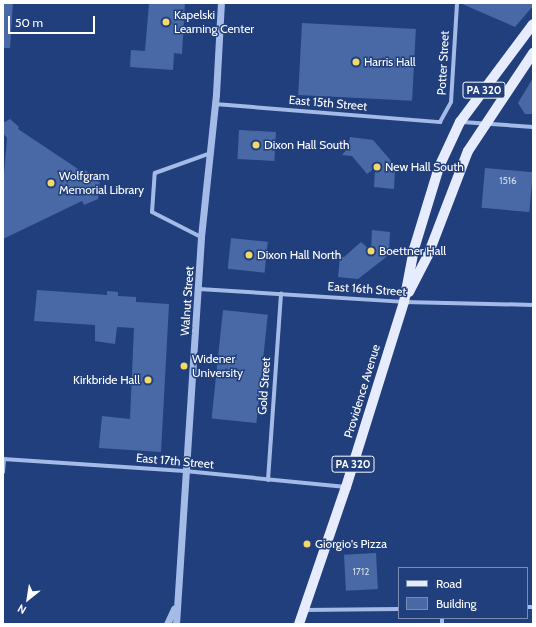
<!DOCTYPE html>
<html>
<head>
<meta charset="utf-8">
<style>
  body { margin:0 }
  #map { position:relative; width:536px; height:627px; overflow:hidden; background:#213f7d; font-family:Cabin,sans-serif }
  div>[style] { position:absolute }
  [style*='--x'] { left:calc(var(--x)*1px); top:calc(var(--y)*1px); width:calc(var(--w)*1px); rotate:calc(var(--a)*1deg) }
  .building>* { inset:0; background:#4969a6; transform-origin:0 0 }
  .minor>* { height:4px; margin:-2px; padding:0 2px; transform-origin:2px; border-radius:2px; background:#a4bbe7 }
  .tertiary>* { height:7px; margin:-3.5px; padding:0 3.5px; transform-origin:3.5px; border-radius:3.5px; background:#a4bbe7 }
  .primary>* { height:10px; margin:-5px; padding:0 5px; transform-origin:5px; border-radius:5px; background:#e6ecfd }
  .dots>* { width:11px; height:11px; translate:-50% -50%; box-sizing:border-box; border:2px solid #213f7d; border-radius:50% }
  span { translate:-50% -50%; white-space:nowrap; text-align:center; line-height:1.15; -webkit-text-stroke:3px #213f7d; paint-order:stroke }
  .number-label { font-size:10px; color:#d2dae9 }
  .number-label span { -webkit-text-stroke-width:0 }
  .shield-label span { padding:1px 3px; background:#213f7d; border:1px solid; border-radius:3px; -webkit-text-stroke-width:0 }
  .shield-label { font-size:11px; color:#fff; font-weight:700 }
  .poi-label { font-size:12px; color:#fff }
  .left { translate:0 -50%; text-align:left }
  .right { translate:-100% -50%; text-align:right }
  .street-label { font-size:12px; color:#fff }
  .frame { position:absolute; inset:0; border:4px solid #fff; pointer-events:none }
  .legend { position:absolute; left:398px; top:567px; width:130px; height:52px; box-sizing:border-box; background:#213f7d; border:1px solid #7a8cb1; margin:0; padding:5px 7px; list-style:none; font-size:12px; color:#fff }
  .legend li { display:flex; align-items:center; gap:8px; height:20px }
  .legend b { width:20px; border:1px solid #7a8cb1 }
  .north { position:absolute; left:8px; top:579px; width:40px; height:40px; -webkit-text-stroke:3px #213f7d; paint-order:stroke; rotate:210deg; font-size:11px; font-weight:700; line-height:16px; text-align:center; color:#fff }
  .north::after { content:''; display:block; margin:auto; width:14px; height:18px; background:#fff; clip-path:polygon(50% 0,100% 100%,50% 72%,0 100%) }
  .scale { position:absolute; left:8px; top:16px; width:87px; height:18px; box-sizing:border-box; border:2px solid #fff; border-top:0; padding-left:5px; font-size:12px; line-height:14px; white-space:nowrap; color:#fff; -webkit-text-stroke:3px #213f7d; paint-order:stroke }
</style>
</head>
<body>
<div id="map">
  <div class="building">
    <div style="clip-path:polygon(3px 3px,13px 3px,10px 48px,3px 48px)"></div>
    <div style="clip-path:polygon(149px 3px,185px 3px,182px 54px,174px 53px,173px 70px,130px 67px,131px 50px,145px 51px)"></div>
    <div style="clip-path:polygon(460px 3px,533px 3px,533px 6px,515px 27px)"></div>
    <div style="left:302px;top:23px;width:114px;height:72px;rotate:3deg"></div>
    <div style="clip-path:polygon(533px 78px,533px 114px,525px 114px,518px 103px)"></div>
    <div style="clip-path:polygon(10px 119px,19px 127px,18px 129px,84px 173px,85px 170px,100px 180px,98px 199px,84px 205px,82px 201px,3px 239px,3px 187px,7px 138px,3px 133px,3px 123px)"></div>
    <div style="left:239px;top:130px;width:37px;height:29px;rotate:3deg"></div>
    <div style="clip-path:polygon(350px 137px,373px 140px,392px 162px,395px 169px,394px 189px,374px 187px,375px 168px,367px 174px,352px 156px,342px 155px,348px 148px)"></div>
    <div style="left:485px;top:168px;width:48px;height:40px;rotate:5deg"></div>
    <div style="clip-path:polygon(372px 230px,390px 232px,389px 252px,385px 258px,358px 279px,338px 277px,340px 257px,344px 257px,361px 242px,371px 251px)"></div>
    <div style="left:231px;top:238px;width:37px;height:31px;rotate:6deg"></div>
    <div style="clip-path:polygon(37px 290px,107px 295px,107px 291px,118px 292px,118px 296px,136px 297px,136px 302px,169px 304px,161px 452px,99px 448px,102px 416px,130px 419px,134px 328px,117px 327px,115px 344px,95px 341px,95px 325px,34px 321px)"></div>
    <div style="left:223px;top:310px;width:45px;height:109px;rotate:6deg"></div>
    <div style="left:376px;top:553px;width:36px;height:32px;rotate:87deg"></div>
  </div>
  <div class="minor">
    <div style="--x:215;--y:104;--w:226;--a:4.6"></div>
    <div style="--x:440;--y:122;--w:23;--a:-61"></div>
    <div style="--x:451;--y:102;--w:99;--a:-86.5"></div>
    <div style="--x:462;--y:122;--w:71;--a:4"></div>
    <div style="--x:201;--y:237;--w:55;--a:-153"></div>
    <div style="--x:152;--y:212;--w:39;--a:-86"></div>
    <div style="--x:155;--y:173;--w:56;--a:-19.7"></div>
    <div style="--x:199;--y:289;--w:205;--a:3.6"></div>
    <div style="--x:404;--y:302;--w:129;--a:1.3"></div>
    <div style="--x:3;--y:459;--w:182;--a:3.8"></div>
    <div style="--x:185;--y:471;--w:162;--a:5.7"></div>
    <div style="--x:3;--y:472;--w:13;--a:-86"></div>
    <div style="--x:268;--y:480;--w:187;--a:-86"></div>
    <div style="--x:527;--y:607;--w:6;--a:0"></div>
    <div style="--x:304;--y:610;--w:95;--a:-0.6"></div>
    <div style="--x:442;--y:618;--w:6;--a:90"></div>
  </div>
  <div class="tertiary">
    <div style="--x:167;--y:624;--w:17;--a:-65"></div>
    <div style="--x:176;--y:624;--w:388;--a:-86.3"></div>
    <div style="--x:201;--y:237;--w:144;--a:-84"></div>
    <div style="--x:216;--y:94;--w:91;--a:-86.9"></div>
  </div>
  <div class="primary">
    <div style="--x:409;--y:292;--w:42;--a:-62.8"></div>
    <div style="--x:428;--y:255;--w:111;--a:-69"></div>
    <div style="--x:468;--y:151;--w:118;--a:-56.4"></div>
    <div style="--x:299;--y:624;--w:145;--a:-71.1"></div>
    <div style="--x:346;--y:487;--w:194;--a:-72.6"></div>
    <div style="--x:404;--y:302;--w:54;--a:-79.3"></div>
    <div style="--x:414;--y:249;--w:86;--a:-73"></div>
    <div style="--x:439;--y:167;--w:50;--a:-65"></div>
    <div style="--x:460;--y:122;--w:122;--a:-53.3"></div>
  </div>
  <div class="dots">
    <div style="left:166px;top:22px;background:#f3d965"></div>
    <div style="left:356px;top:62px;background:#f3d965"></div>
    <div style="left:256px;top:145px;background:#f3d965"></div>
    <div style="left:377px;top:167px;background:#f3d965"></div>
    <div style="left:51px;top:183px;background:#f3d965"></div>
    <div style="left:371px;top:251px;background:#f3d965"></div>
    <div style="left:249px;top:255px;background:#f3d965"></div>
    <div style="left:184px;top:366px;background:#f3d965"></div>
    <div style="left:148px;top:380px;background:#f3d965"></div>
    <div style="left:307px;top:544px;background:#f3d965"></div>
  </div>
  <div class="number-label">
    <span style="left:508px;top:181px">1516</span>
    <span style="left:361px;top:572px">1712</span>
  </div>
  <div class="shield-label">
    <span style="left:484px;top:90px">PA 320</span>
    <span style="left:353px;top:464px">PA 320</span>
  </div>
  <div class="poi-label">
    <span class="left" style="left:174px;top:22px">Kapelski<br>Learning Center</span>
    <span class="left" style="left:364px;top:62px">Harris Hall</span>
    <span class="left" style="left:264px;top:145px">Dixon Hall South</span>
    <span class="left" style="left:385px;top:167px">New Hall South</span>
    <span class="left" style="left:59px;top:183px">Wolfgram<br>Memorial Library</span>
    <span class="left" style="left:379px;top:251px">Boettner Hall</span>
    <span class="left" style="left:257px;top:255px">Dixon Hall North</span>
    <span class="left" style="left:192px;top:366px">Widener<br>University</span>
    <span class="right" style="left:140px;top:380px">Kirkbride Hall</span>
    <span class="left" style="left:315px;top:544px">Giorgio's Pizza</span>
  </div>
  <div class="street-label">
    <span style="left:443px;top:63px;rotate:-87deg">Potter Street</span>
    <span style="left:328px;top:103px;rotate:5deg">East 15th Street</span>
    <span style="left:367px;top:289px;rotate:4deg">East 16th Street</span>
    <span style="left:187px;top:301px;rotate:-86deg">Walnut Street</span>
    <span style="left:264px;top:386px;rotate:-86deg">Gold Street</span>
    <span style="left:362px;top:391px;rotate:-73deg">Providence Avenue</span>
    <span style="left:175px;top:461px;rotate:5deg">East 17th Street</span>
  </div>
  <div class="frame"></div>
  <ul class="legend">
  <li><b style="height:5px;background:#e6ecfd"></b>Road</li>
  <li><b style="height:11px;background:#4969a6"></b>Building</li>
  </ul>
  <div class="north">N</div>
  <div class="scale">50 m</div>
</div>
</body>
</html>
